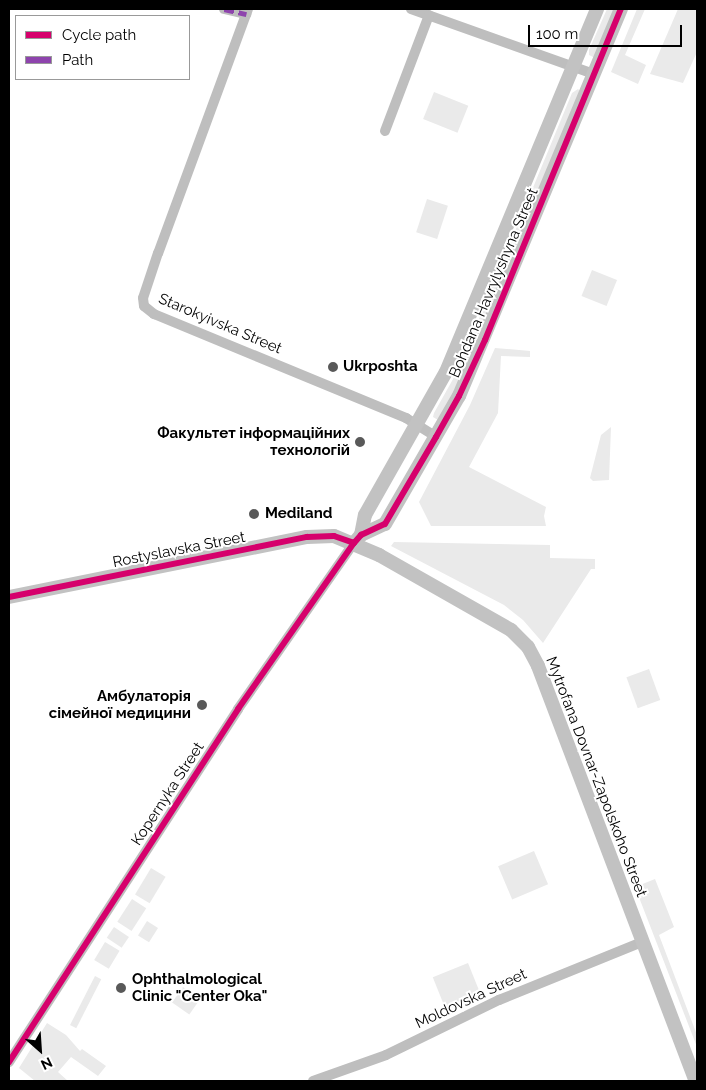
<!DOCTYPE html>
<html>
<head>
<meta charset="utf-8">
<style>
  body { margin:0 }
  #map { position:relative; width:706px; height:1090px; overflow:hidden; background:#fff; font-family:Raleway,sans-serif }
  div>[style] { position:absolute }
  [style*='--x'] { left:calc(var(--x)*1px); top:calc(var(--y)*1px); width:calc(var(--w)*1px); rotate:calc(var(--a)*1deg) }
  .green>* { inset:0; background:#eaeaea; transform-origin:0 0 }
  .street>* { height:10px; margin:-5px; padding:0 5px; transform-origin:5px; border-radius:5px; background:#bebebe }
  .secondary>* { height:14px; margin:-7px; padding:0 7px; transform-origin:7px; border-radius:7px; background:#c2c2c2 }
  .quiet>* { height:5px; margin-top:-2.5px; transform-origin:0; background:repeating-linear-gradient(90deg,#8e44ad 0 10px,transparent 0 15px) }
  .cycleway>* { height:6px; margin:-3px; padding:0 3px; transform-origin:3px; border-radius:3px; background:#d6006c }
  .dots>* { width:14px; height:14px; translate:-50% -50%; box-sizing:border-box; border:2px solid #fff; border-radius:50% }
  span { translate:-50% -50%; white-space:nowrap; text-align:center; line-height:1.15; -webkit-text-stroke:4px #fff; paint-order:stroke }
  .street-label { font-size:15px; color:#000 }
  .poi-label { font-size:15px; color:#000; font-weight:700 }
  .left { translate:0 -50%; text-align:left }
  .right { translate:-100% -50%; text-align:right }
  .frame { position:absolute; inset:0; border:10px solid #000; pointer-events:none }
  .legend { position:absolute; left:15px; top:15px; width:175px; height:65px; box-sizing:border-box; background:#fff; border:1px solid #999; margin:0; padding:6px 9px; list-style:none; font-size:15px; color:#000 }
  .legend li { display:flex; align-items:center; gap:10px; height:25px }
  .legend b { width:25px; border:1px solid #999 }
  .north { position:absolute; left:15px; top:1025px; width:50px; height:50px; -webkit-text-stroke:4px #fff; paint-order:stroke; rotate:154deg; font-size:14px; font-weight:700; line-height:20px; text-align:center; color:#000 }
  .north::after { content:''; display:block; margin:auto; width:18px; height:22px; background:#000; clip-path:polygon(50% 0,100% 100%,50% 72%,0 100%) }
  .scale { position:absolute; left:528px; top:25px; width:154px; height:22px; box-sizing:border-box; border:2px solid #000; border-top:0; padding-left:6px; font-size:15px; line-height:18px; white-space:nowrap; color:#000; -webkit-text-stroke:4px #fff; paint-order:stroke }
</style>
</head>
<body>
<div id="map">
  <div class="green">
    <div style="clip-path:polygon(607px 9px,618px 9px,596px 57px,593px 57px,589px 55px,589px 50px)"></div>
    <div style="clip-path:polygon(637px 9px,645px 9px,625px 55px,646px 65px,638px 84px,611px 72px)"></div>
    <div style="clip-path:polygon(678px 9px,697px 9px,697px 52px,683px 83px,650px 74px)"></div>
    <div style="clip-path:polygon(578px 89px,580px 91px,468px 372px,438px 420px,433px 417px,434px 413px,457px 372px,572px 93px)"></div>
    <div style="left:434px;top:92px;width:37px;height:29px;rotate:22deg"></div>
    <div style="left:427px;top:199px;width:22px;height:35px;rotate:18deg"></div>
    <div style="left:592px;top:270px;width:27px;height:28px;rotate:22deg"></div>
    <div style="clip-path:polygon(495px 348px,530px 351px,530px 357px,501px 356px,498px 413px,469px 467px,546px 507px,544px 516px,546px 526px,431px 526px,419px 502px,470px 405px)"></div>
    <div style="clip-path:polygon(611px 427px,609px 480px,593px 481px,590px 478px,601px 435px)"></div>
    <div style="clip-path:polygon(394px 542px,550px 545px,550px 558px,595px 559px,595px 569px,591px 569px,543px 643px,523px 620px,504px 605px,391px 546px)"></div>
    <div style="left:649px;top:669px;width:33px;height:24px;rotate:70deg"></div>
    <div style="left:534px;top:851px;width:36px;height:39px;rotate:67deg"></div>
    <div style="left:151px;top:868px;width:17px;height:31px;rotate:31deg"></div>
    <div style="clip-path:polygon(655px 879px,674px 927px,659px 935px,697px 1035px,697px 1047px,635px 887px)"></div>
    <div style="left:132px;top:899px;width:17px;height:27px;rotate:33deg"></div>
    <div style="left:147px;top:921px;width:13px;height:17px;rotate:32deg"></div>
    <div style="left:114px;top:927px;width:18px;height:13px;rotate:34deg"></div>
    <div style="left:105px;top:942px;width:17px;height:21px;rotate:31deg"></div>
    <div style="left:468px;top:963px;width:32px;height:38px;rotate:68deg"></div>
    <div style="left:95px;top:976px;width:7px;height:55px;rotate:27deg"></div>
    <div style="left:183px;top:987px;width:21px;height:19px;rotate:35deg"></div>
    <div style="clip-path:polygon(47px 1023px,66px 1035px,80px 1051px,82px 1049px,106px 1066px,98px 1076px,71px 1057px,58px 1072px,68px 1081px,35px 1081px,19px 1068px)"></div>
  </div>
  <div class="street">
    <div style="--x:224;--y:9;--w:23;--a:13"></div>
    <div style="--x:248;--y:9;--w:260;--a:110.2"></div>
    <div style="--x:158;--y:253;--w:47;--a:108.4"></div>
    <div style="--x:143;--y:298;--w:8;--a:83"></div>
    <div style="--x:144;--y:306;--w:13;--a:39"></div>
    <div style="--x:154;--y:314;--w:273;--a:22.4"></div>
    <div style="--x:406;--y:418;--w:36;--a:32"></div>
    <div style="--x:411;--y:9;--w:194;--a:19.6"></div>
    <div style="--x:385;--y:131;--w:124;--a:-69.2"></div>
    <div style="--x:9;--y:1062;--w:421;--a:-57"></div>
    <div style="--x:238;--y:709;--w:203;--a:-55.1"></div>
    <div style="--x:313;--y:1081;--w:77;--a:-19.6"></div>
    <div style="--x:386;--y:1055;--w:126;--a:-26"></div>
    <div style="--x:499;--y:1000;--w:154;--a:-22.1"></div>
  </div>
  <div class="secondary">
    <div style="--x:361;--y:535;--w:20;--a:-79"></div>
    <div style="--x:365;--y:515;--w:164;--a:-60.5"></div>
    <div style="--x:446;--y:372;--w:393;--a:-67.4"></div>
    <div style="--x:354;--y:543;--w:11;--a:-49"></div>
    <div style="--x:361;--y:535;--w:26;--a:-25"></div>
    <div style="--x:385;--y:524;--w:148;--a:-60"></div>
    <div style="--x:459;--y:396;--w:420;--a:-67.3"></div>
    <div style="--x:9;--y:597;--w:304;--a:-11.4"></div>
    <div style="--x:307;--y:537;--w:27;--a:-2"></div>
    <div style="--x:334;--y:536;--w:49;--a:22.9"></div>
    <div style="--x:379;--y:555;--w:152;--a:29.6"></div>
    <div style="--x:511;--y:630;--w:24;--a:45"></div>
    <div style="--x:528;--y:647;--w:21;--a:62"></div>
    <div style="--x:538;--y:666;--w:444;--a:69.2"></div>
  </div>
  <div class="quiet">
    <div style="--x:224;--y:9;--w:23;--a:13"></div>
  </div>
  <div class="cycleway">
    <div style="--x:9;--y:597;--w:304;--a:-11.4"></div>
    <div style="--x:307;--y:537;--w:27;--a:-2"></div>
    <div style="--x:334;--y:536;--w:21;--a:19"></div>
    <div style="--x:9;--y:1062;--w:421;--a:-57"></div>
    <div style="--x:238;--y:709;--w:203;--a:-55.1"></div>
    <div style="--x:354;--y:543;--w:11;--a:-49"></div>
    <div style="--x:361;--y:535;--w:26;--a:-25"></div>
    <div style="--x:385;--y:524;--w:101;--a:-59.6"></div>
    <div style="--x:436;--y:437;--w:47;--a:-60.7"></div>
    <div style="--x:459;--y:396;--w:62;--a:-65.1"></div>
    <div style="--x:485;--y:340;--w:358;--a:-67.7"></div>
  </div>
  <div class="dots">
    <div style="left:333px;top:367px;background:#595959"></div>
    <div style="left:360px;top:442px;background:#595959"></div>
    <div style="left:254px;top:514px;background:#595959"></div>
    <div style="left:202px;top:705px;background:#595959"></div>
    <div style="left:121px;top:988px;background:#595959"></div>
  </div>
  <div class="street-label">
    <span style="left:494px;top:283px;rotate:-67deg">Bohdana Havrylyshyna Street</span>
    <span style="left:220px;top:324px;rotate:23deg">Starokyivska Street</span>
    <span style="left:179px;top:550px;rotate:-11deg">Rostyslavska Street</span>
    <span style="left:596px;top:777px;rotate:69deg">Mytrofana Dovnar-Zapolskoho Street</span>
    <span style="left:168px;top:794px;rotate:-57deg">Kopernyka Street</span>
    <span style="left:471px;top:999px;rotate:-25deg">Moldovska Street</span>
  </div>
  <div class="poi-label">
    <span class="left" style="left:343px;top:367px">Ukrposhta</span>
    <span class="right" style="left:350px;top:442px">Факультет інформаційних<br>технологій</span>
    <span class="left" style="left:265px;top:514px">Mediland</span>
    <span class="right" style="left:191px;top:705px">Амбулаторія<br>сімейної медицини</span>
    <span class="left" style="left:132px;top:988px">Ophthalmological<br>Clinic "Center Oka"</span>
  </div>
  <div class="frame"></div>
  <ul class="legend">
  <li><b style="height:6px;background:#d6006c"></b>Cycle path</li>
  <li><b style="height:6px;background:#8e44ad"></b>Path</li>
  </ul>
  <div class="north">N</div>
  <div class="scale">100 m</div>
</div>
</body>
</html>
